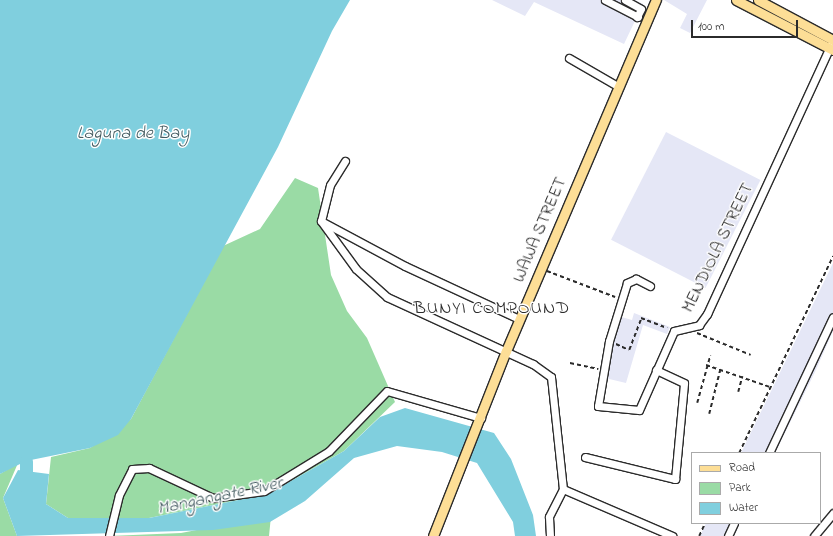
<!DOCTYPE html>
<html>
<head>
<meta charset="utf-8">
<style>
  body { margin:0 }
  #map { position:relative; width:833px; height:536px; overflow:hidden; background:#fff; font-family:"Indie Flower",sans-serif }
  div>[style] { position:absolute }
  [style*='--x'] { left:calc(var(--x)*1px); top:calc(var(--y)*1px); width:calc(var(--w)*1px); rotate:calc(var(--a)*1deg) }
  .built>* { inset:0; background:#e5e7f6; transform-origin:0 0 }
  .green>* { inset:0; background:#9adba5 }
  .water>* { inset:0; background:#80cfde }
  .river>* { height:13px; margin:-6.5px; padding:0 6.5px; transform-origin:6.5px; border-radius:6.5px; background:#80cfde }
  .path>* { height:1.5px; margin-top:-0.75px; transform-origin:0; background:repeating-linear-gradient(90deg,#2b2b2b 0 4px,transparent 0 7px) }
  .roads { filter:drop-shadow(1px 0 #2b2b2b) drop-shadow(-1px 0 #2b2b2b) drop-shadow(0 1px #2b2b2b) drop-shadow(0 -1px #2b2b2b) }
  .minor>* { height:7px; margin:-3.5px; padding:0 3.5px; transform-origin:3.5px; border-radius:3.5px; background:#fff }
  .major>* { height:9px; margin:-4.5px; padding:0 4.5px; transform-origin:4.5px; border-radius:4.5px; background:#fdde96 }
  span { translate:-50% -50%; white-space:nowrap; text-align:center; line-height:1.15; -webkit-text-stroke:3px #fff; paint-order:stroke }
  .street-label { font-size:17px; color:#2b2b2b }
  .water-label { font-size:18px; color:#445c61; font-style:italic }
  .neighbourhood-label { font-size:18px; color:#2b2b2b; letter-spacing:1px }
  .legend { position:absolute; left:691px; top:452px; width:130px; height:72px; box-sizing:border-box; background:#fff; border:1px solid #aaa; margin:0; padding:5px 7px; list-style:none; font-size:12px; color:#2b2b2b }
  .legend li { display:flex; align-items:center; gap:8px; height:20px }
  .legend b { width:20px; border:1px solid #aaa }
  .scale { position:absolute; left:691px; top:20px; width:107px; height:18px; box-sizing:border-box; border:2px solid #2b2b2b; border-top:0; padding-left:5px; font-size:12px; line-height:14px; white-space:nowrap; color:#2b2b2b; -webkit-text-stroke:3px #fff; paint-order:stroke }
</style>
</head>
<body>
<div id="map">
  <div class="built">
    <div style="clip-path:polygon(492px 0,635px 0,643px 4px,624px 44px,534px 2px,525px 16px)"></div>
    <div style="clip-path:polygon(664px 0,707px 0,690px 33px,680px 28px,687px 14px)"></div>
    <div style="left:666px;top:132px;width:106px;height:121px;rotate:27deg"></div>
    <div style="clip-path:polygon(833px 263px,833px 331px,815px 372px,775px 453px,741px 453px)"></div>
    <div style="clip-path:polygon(634px 313px,670px 327px,667px 334px,643px 325px,626px 383px,605px 378px,609px 341px,618px 316px,632px 320px)"></div>
    <div style="clip-path:polygon(706px 523px,740px 523px,734px 536px,700px 536px)"></div>
  </div>
  <div class="green">
    <div style="clip-path:polygon(295px 178px,318px 188px,331px 275px,347px 311px,367px 338px,395px 402px,344px 451px,268px 494px,149px 518px,68px 518px,46px 504px,51px 457px,90px 448px,131px 419px,223px 246px,260px 229px)"></div>
    <div style="clip-path:polygon(18px 463px,3px 498px,17px 536px,0 536px,0 474px)"></div>
    <div style="clip-path:polygon(271px 516px,269px 536px,109px 536px,181px 533px)"></div>
  </div>
  <div class="water">
    <div style="clip-path:polygon(0 0,350px 0,332px 31px,278px 147px,131px 419px,118px 435px,90px 448px,26px 461px,0 474px)"></div>
    <div style="clip-path:polygon(405px 408px,494px 433px,511px 459px,533px 515px,536px 536px,515px 536px,513px 522px,477px 463px,442px 452px,397px 446px,354px 458px,305px 501px,270px 522px,213px 530px,17px 536px,3px 498px,18px 470px,49px 474px,46px 504px,68px 518px,149px 518px,268px 494px,344px 451px,380px 417px)"></div>
  </div>
  <div class="river">
    <div style="--x:26;--y:461;--w:26;--a:90"></div>
  </div>
  <div class="path">
    <div style="--x:547;--y:271;--w:73;--a:20.9"></div>
    <div style="--x:697;--y:333;--w:58;--a:22.2"></div>
    <div style="--x:616;--y:344;--w:14;--a:25"></div>
    <div style="--x:629;--y:350;--w:34;--a:-69"></div>
    <div style="--x:641;--y:318;--w:28;--a:21"></div>
    <div style="--x:570;--y:363;--w:29;--a:12"></div>
    <div style="--x:706;--y:365;--w:68;--a:19"></div>
    <div style="--x:738;--y:392;--w:16;--a:-75"></div>
    <div style="--x:697;--y:403;--w:49;--a:-74.5"></div>
    <div style="--x:709;--y:414;--w:45;--a:-76"></div>
    <div style="--x:739;--y:453;--w:218;--a:-64.5"></div>
    <div style="--x:699;--y:536;--w:14;--a:-65"></div>
  </div>
  <div class="roads">
    <div class="minor">
      <div style="--x:605;--y:0;--w:37;--a:27"></div>
      <div style="--x:625;--y:0;--w:18;--a:29"></div>
      <div style="--x:641;--y:9;--w:9;--a:117"></div>
      <div style="--x:569;--y:58;--w:58;--a:30.1"></div>
      <div style="--x:345;--y:161;--w:28;--a:122"></div>
      <div style="--x:330;--y:185;--w:37;--a:104"></div>
      <div style="--x:321;--y:221;--w:59;--a:53.9"></div>
      <div style="--x:356;--y:269;--w:42;--a:42.1"></div>
      <div style="--x:387;--y:297;--w:161;--a:24.7"></div>
      <div style="--x:533;--y:364;--w:22;--a:36"></div>
      <div style="--x:551;--y:377;--w:113;--a:83.9"></div>
      <div style="--x:563;--y:489;--w:31;--a:117"></div>
      <div style="--x:549;--y:517;--w:19;--a:87"></div>
      <div style="--x:321;--y:221;--w:95;--a:28.2"></div>
      <div style="--x:405;--y:266;--w:126;--a:24.9"></div>
      <div style="--x:650;--y:286;--w:16;--a:-153"></div>
      <div style="--x:636;--y:279;--w:10;--a:156"></div>
      <div style="--x:627;--y:283;--w:61;--a:107.2"></div>
      <div style="--x:609;--y:341;--w:66;--a:99.6"></div>
      <div style="--x:598;--y:406;--w:41;--a:5.6"></div>
      <div style="--x:639;--y:410;--w:86;--a:-66.1"></div>
      <div style="--x:674;--y:331;--w:26;--a:-13"></div>
      <div style="--x:699;--y:325;--w:14;--a:-54"></div>
      <div style="--x:707;--y:314;--w:297;--a:-65.3"></div>
      <div style="--x:769;--y:453;--w:150;--a:-64.8"></div>
      <div style="--x:585;--y:457;--w:93;--a:13.7"></div>
      <div style="--x:675;--y:479;--w:96;--a:-84.6"></div>
      <div style="--x:684;--y:383;--w:31;--a:-155"></div>
      <div style="--x:563;--y:489;--w:119;--a:23.3"></div>
      <div style="--x:109;--y:536;--w:42;--a:-76.3"></div>
      <div style="--x:119;--y:495;--w:29;--a:-63"></div>
      <div style="--x:132;--y:469;--w:17;--a:-3"></div>
      <div style="--x:149;--y:468;--w:71;--a:25.1"></div>
      <div style="--x:213;--y:498;--w:51;--a:-7.8"></div>
      <div style="--x:264;--y:491;--w:76;--a:-31.6"></div>
      <div style="--x:329;--y:451;--w:83;--a:-46"></div>
      <div style="--x:387;--y:391;--w:98;--a:16"></div>
      <div style="--x:728;--y:536;--w:14;--a:-65"></div>
      <div style="--x:814;--y:536;--w:30;--a:-50"></div>
    </div>
    <div class="major">
      <div style="--x:736;--y:0;--w:109;--a:27.3"></div>
      <div style="--x:758;--y:0;--w:85;--a:28.1"></div>
      <div style="--x:433;--y:536;--w:199;--a:-68.5"></div>
      <div style="--x:506;--y:351;--w:382;--a:-66.9"></div>
    </div>
  </div>
  <div class="street-label">
    <span style="left:540px;top:230px;rotate:-67deg">WAWA STREET</span>
    <span style="left:718px;top:248px;rotate:-64deg">MENDIOLA STREET</span>
  </div>
  <div class="water-label">
    <span style="left:133px;top:134px">Laguna de Bay</span>
    <span style="left:220px;top:497px;rotate:-12deg">Mangangate River</span>
  </div>
  <div class="neighbourhood-label">
    <span style="left:492px;top:309px">BUNYI COMPOUND</span>
  </div>
  <ul class="legend">
  <li><b style="height:5px;background:#fdde96"></b>Road</li>
  <li><b style="height:11px;background:#9adba5"></b>Park</li>
  <li><b style="height:11px;background:#80cfde"></b>Water</li>
  </ul>
  <div class="scale">100 m</div>
</div>
</body>
</html>
